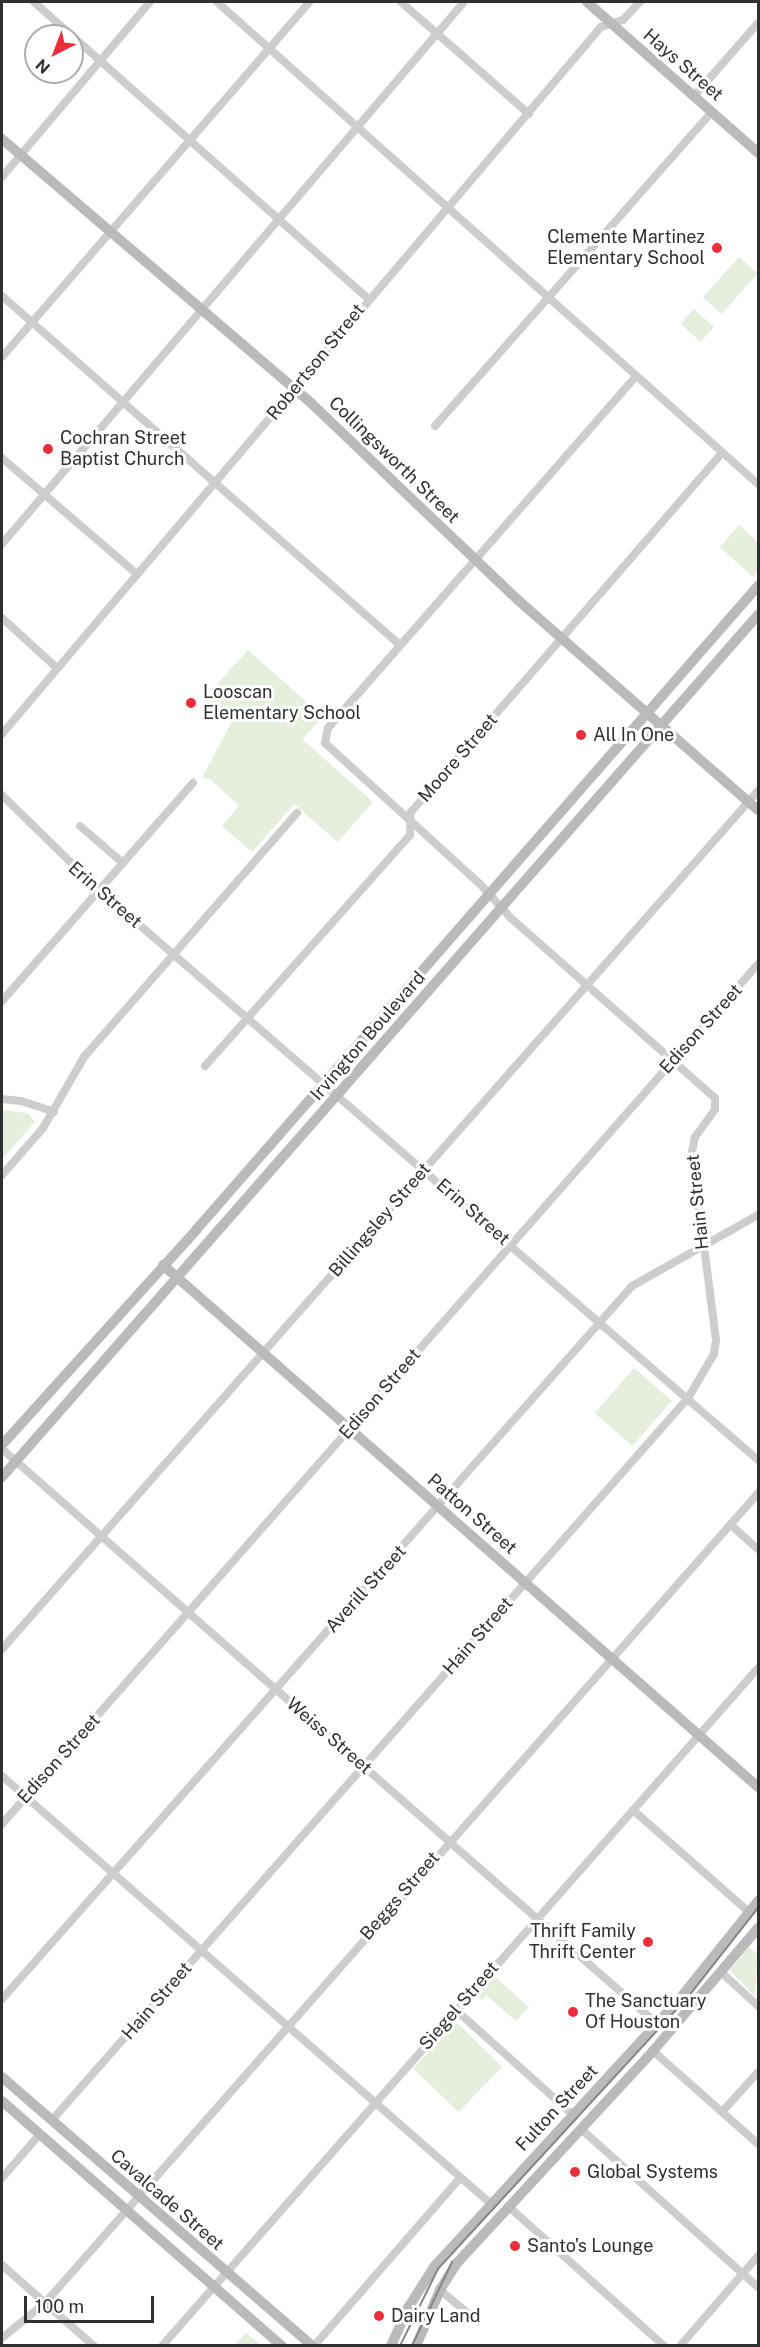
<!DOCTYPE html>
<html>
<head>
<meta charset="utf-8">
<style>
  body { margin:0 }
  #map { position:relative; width:760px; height:2347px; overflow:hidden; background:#fff; font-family:"Public Sans",sans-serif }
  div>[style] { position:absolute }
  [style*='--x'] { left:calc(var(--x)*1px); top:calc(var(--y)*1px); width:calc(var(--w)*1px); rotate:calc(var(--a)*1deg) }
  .green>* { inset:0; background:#e6eede; transform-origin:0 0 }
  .street>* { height:8px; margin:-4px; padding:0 4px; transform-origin:4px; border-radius:4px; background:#cdcdcd }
  .secondary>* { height:10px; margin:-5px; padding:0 5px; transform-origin:5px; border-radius:5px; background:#bababa }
  .tram>* { height:1.5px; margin:-0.75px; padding:0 0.75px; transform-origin:0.75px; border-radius:0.75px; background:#858585 }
  .dots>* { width:16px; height:16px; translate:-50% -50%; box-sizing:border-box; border:3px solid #fff; border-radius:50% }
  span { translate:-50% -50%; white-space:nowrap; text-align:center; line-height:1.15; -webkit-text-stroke:6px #fff; paint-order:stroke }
  .street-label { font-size:18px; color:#303030 }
  .poi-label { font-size:18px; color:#303030 }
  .right { translate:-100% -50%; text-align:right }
  .left { translate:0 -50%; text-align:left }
  .frame { position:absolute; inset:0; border:3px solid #303030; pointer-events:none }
  .north { position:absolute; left:24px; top:24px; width:60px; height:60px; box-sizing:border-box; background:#fff; border:2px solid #acacac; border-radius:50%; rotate:222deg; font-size:16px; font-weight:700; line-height:24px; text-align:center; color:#303030 }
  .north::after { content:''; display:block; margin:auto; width:21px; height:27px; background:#ec2e3a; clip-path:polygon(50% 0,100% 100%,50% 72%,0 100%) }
  .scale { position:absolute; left:24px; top:2296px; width:130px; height:27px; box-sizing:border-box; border:3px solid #303030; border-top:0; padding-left:8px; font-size:18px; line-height:21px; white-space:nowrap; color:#303030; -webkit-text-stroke:4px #fff; paint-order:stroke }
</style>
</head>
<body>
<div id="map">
  <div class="green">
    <div style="left:739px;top:257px;width:25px;height:54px;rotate:42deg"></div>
    <div style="left:694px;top:309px;width:27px;height:20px;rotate:42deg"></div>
    <div style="clip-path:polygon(739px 525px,758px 542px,758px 570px,753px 577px,720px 547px)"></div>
    <div style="clip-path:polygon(248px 650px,323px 717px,302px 739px,373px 802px,338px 842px,294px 804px,252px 852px,222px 826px,239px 806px,210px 779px,202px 778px,231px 723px,206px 711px,208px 701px,220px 687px,217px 684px)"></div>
    <div style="clip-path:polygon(2px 1110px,28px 1113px,35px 1122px,2px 1159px)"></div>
    <div style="left:634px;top:1368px;width:50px;height:60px;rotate:41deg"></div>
    <div style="clip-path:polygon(749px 1947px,758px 1955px,755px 1997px,730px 1970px)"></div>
    <div style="clip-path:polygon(493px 1975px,529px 2007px,516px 2021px,486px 1995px,482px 2000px,476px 1994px)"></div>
    <div style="left:457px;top:2023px;width:63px;height:63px;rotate:44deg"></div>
    <div style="clip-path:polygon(246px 2333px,250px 2336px,261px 2345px,235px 2345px)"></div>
  </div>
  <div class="street">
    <div style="--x:34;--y:2;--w:448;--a:41.6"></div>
    <div style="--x:217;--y:2;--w:725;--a:41.7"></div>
    <div style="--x:401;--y:2;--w:170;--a:41.2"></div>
    <div style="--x:694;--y:96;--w:97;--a:-48.8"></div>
    <div style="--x:2;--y:177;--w:229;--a:-49.8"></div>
    <div style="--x:2;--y:296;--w:529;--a:41.25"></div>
    <div style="--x:2;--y:357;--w:469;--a:-49.1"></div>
    <div style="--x:435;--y:426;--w:419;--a:-48.6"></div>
    <div style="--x:2;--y:458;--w:178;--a:40.7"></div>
    <div style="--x:2;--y:544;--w:712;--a:-49.56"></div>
    <div style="--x:2;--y:618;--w:74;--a:42.3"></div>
    <div style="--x:2;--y:734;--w:927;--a:-49.73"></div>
    <div style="--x:601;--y:27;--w:23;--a:-18"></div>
    <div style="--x:623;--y:20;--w:25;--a:-47"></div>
    <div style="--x:2;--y:795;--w:136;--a:44.4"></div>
    <div style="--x:99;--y:890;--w:871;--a:40.86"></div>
    <div style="--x:80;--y:826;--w:57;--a:40.7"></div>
    <div style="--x:2;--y:1001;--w:290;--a:-48.8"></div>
    <div style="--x:205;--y:1066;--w:309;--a:-48.4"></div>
    <div style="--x:410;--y:835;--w:23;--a:-88"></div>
    <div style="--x:411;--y:812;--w:475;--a:-49.1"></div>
    <div style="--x:2;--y:1099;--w:19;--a:6"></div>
    <div style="--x:21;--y:1101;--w:35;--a:18"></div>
    <div style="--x:2;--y:1175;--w:62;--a:-48.9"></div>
    <div style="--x:43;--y:1128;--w:82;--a:-60"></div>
    <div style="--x:84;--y:1057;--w:324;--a:-48.9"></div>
    <div style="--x:2;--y:1449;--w:870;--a:41.27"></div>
    <div style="--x:731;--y:1525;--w:36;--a:42"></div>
    <div style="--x:2;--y:1649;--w:1144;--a:-48.62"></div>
    <div style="--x:2;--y:1776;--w:648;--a:41.19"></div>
    <div style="--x:633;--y:1810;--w:154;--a:41.3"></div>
    <div style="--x:2;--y:1824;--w:1145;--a:-48.68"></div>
    <div style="--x:722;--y:1973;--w:49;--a:42.5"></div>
    <div style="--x:2;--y:1999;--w:951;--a:-48.54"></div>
    <div style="--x:632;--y:1286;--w:145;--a:-29.4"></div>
    <div style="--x:456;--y:2010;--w:157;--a:41.9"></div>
    <div style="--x:653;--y:2051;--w:140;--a:41.5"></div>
    <div style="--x:722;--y:2112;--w:54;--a:-48"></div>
    <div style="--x:52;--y:2120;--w:962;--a:-48.62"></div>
    <div style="--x:688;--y:1398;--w:51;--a:-59.4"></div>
    <div style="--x:714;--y:1354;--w:14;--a:-82"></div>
    <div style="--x:716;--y:1340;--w:190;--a:-97.3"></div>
    <div style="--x:692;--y:1152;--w:15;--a:-79"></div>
    <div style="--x:695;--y:1137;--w:34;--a:-54"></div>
    <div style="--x:715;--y:1109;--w:11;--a:-90"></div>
    <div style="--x:715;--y:1098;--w:273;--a:-138.6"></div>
    <div style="--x:510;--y:917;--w:43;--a:-132.2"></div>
    <div style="--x:481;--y:885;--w:211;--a:-137.7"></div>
    <div style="--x:325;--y:743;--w:15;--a:-79"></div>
    <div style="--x:328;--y:728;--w:468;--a:-48.8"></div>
    <div style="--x:581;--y:2129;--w:237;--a:41.8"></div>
    <div style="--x:2;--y:2178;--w:57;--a:-49.3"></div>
    <div style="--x:508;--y:2206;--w:210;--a:41.9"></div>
    <div style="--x:2;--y:2265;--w:123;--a:41.4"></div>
    <div style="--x:440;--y:2290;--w:47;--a:39.8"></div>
    <div style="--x:2;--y:2338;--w:55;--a:-39.1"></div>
    <div style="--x:45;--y:2303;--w:1079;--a:-48.64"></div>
    <div style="--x:162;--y:2346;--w:903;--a:-48.68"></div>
    <div style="--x:314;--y:2346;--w:223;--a:-49"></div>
    <div style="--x:680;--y:2346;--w:119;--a:-49.1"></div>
  </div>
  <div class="secondary">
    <div style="--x:587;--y:2;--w:228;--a:41.4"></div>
    <div style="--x:2;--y:139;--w:406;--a:40.5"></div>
    <div style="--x:311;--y:403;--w:287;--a:43.6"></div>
    <div style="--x:519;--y:601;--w:317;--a:41.2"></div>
    <div style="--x:163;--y:1265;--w:792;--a:41.26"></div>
    <div style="--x:2;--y:1445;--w:290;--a:-47.9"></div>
    <div style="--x:196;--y:1230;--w:855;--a:-48.89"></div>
    <div style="--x:2;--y:1477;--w:1147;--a:-48.75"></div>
    <div style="--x:2;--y:2077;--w:410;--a:40.9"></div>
    <div style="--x:2;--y:2101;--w:372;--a:41.2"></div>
    <div style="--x:391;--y:2346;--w:42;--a:-65.9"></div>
    <div style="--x:408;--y:2308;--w:49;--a:-57.6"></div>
    <div style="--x:434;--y:2267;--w:367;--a:-47.5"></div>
    <div style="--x:682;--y:1996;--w:122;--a:-51.3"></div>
    <div style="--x:416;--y:2346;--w:61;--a:-66.8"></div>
    <div style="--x:440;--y:2290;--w:32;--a:-58"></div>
    <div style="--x:457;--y:2263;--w:289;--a:-47.2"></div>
    <div style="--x:653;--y:2051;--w:162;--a:-49.5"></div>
  </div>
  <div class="tram">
    <div style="--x:400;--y:2346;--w:86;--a:-63.7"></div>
    <div style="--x:438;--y:2269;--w:371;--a:-47.4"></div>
    <div style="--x:689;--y:1996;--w:112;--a:-51.9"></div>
    <div style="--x:412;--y:2346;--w:93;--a:-64.5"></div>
  </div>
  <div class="dots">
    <div style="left:717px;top:248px;background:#ec2e3a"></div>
    <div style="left:48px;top:449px;background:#ec2e3a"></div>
    <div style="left:191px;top:703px;background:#ec2e3a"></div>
    <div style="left:581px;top:735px;background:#ec2e3a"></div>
    <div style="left:648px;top:1942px;background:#ec2e3a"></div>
    <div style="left:573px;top:2012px;background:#ec2e3a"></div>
    <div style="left:575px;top:2172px;background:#ec2e3a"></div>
    <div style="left:515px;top:2246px;background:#ec2e3a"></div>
    <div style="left:379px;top:2316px;background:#ec2e3a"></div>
  </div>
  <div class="street-label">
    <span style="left:683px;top:65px;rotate:41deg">Hays Street</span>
    <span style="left:316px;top:362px;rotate:-51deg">Robertson Street</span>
    <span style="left:394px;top:460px;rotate:44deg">Collingsworth Street</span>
    <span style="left:458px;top:758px;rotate:-49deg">Moore Street</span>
    <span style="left:105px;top:895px;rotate:41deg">Erin Street</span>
    <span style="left:701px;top:1029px;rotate:-48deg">Edison Street</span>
    <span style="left:368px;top:1036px;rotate:-49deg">Irvington Boulevard</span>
    <span style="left:698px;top:1202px;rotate:-96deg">Hain Street</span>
    <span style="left:473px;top:1212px;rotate:41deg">Erin Street</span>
    <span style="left:380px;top:1220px;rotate:-49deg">Billingsley Street</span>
    <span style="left:380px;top:1394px;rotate:-49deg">Edison Street</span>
    <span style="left:472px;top:1514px;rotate:41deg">Patton Street</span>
    <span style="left:366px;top:1589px;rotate:-48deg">Averill Street</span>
    <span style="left:478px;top:1636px;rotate:-49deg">Hain Street</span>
    <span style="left:329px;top:1736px;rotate:41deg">Weiss Street</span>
    <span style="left:59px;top:1759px;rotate:-48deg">Edison Street</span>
    <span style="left:400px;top:1896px;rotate:-49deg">Beggs Street</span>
    <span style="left:157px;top:2001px;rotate:-49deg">Hain Street</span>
    <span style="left:459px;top:2006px;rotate:-49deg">Siegel Street</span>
    <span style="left:557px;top:2108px;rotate:-47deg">Fulton Street</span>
    <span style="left:167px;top:2200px;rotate:41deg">Cavalcade Street</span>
  </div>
  <div class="poi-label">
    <span class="right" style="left:705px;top:248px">Clemente Martinez<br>Elementary School</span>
    <span class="left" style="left:60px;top:449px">Cochran Street<br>Baptist Church</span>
    <span class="left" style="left:203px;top:703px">Looscan<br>Elementary School</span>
    <span class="left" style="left:593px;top:735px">All In One</span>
    <span class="right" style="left:636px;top:1942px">Thrift Family<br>Thrift Center</span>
    <span class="left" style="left:585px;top:2012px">The Sanctuary<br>Of Houston</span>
    <span class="left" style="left:587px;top:2172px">Global Systems</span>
    <span class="left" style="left:527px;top:2246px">Santo's Lounge</span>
    <span class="left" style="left:391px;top:2316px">Dairy Land</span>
  </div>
  <div class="frame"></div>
  <div class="north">N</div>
  <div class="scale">100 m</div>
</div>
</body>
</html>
